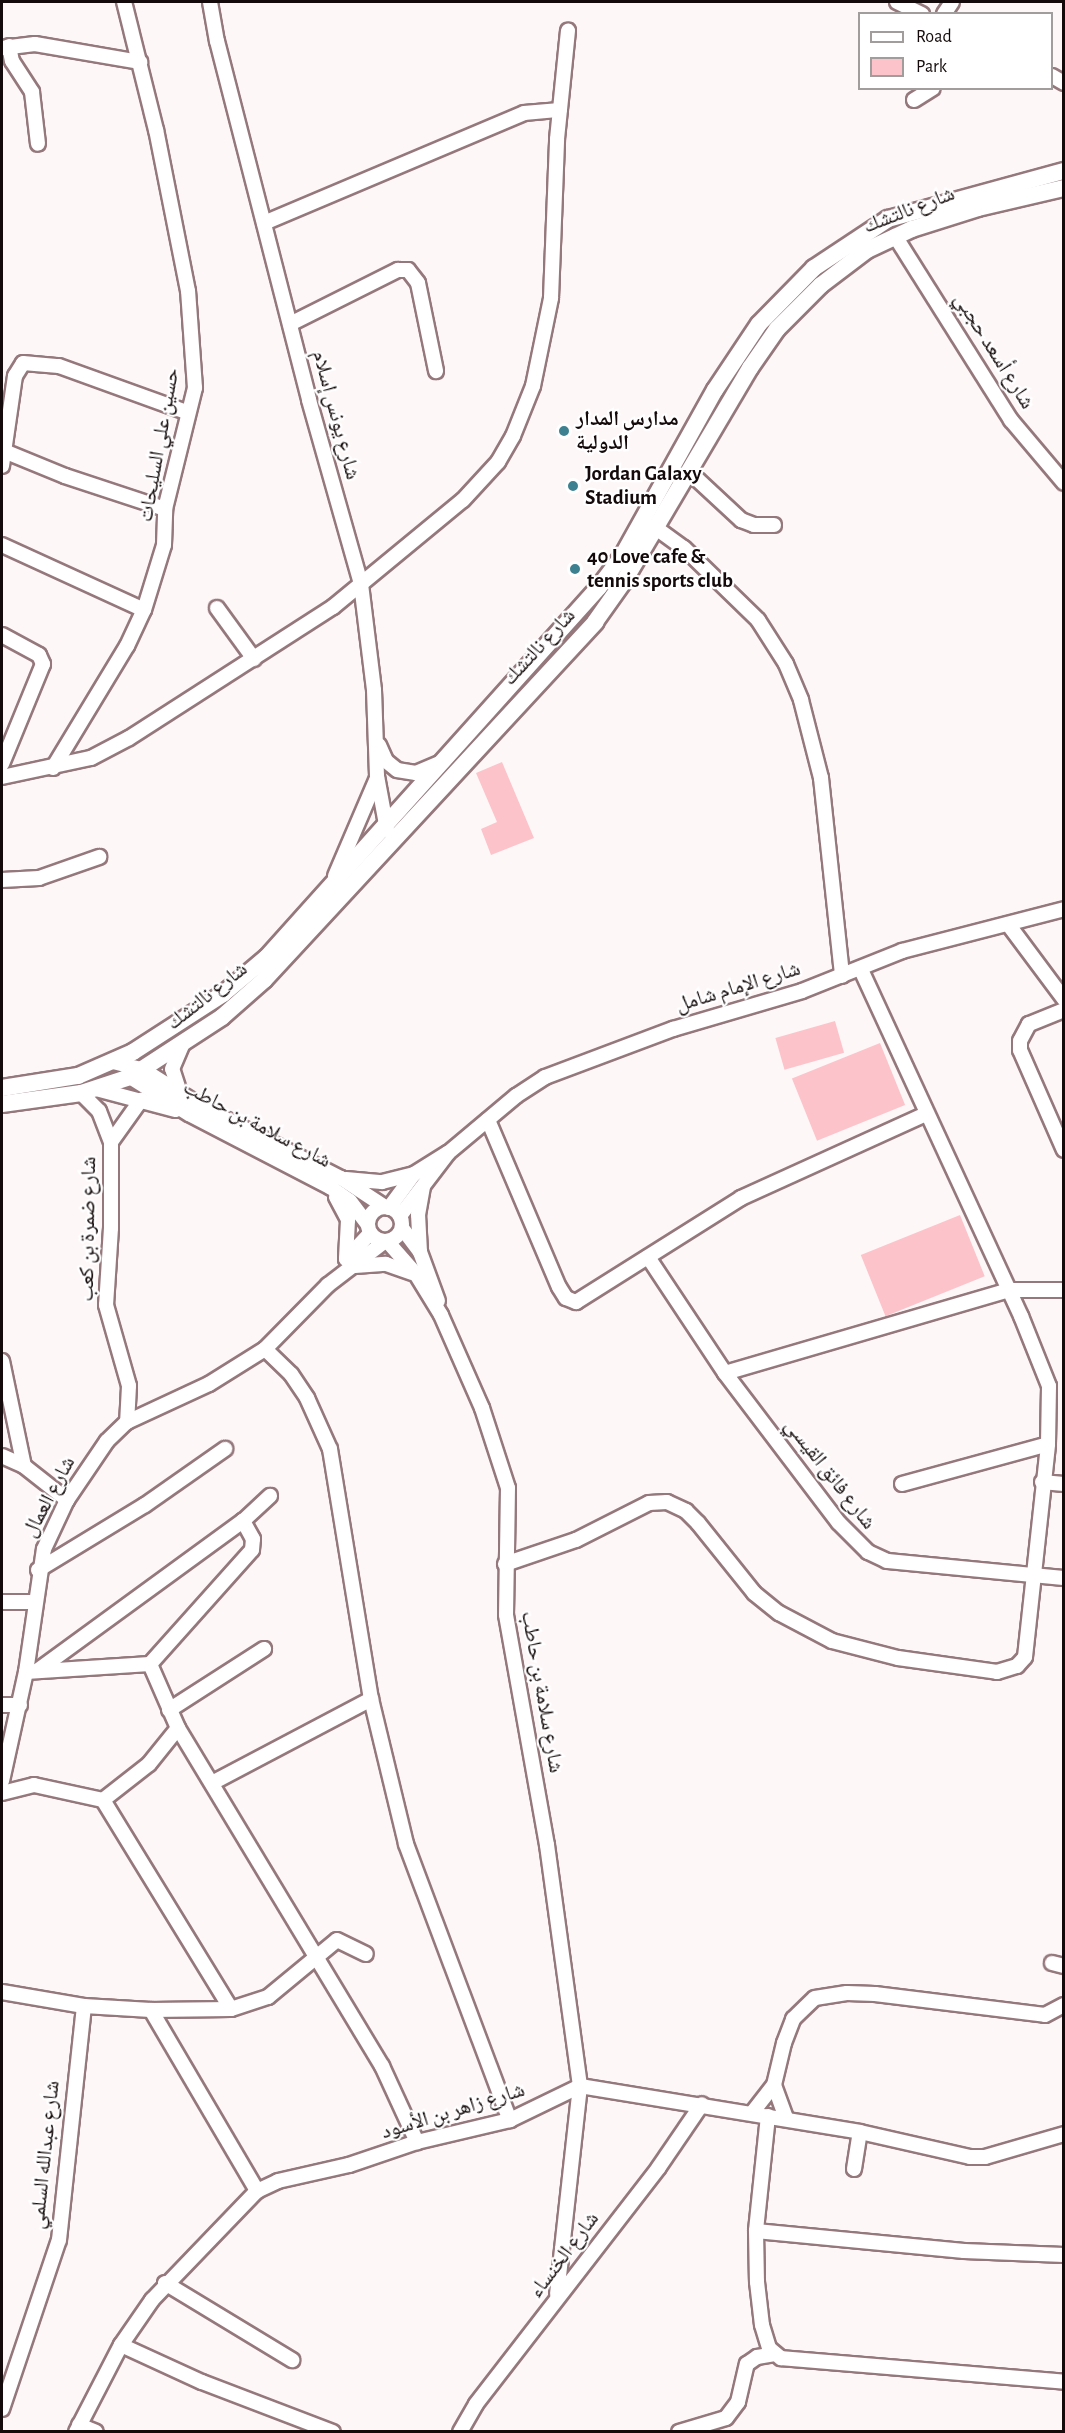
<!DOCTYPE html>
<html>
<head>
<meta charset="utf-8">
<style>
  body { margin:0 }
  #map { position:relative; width:1065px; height:2433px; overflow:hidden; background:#fef7f8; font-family:"Alegreya Sans","Noto Naskh Arabic",sans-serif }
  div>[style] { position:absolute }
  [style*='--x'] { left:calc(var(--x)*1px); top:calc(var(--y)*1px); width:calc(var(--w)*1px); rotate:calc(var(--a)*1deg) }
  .green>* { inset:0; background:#fdc3ca; transform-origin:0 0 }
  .roads { filter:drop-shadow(2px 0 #95787c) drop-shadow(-2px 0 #95787c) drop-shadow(0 2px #95787c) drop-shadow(0 -2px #95787c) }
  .minor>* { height:14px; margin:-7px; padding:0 7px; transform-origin:7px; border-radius:7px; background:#fff }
  .minor>.ring { margin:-7px; padding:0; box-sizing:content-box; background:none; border:14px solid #fff; border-radius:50% }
  .major>* { height:16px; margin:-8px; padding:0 8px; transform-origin:8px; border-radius:8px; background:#fff }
  .dots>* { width:16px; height:16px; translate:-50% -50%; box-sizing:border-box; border:3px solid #fff; border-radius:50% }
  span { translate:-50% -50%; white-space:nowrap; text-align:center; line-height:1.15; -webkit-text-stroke:4.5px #fff; paint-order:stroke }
  .street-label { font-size:21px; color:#140a0b }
  .poi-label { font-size:21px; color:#140a0b; font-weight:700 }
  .left { translate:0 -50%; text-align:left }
  .frame { position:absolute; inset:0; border:3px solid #140a0b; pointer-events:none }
  .legend { position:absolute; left:858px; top:12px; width:195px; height:78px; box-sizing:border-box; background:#fff; border:2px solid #a19d9d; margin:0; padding:8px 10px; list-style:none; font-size:18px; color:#140a0b }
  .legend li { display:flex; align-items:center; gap:12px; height:30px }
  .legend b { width:30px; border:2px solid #a19d9d }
</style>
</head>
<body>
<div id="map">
  <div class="green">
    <div style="clip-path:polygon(502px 762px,534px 838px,491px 855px,481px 829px,497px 822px,476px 773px)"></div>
    <div style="left:835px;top:1021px;width:33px;height:62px;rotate:74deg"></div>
    <div style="left:880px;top:1043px;width:67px;height:95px;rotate:68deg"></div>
    <div style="left:960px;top:1215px;width:66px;height:107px;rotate:68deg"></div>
  </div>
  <div class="roads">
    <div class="minor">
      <div style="--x:210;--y:2;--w:40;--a:80"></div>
      <div style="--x:217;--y:41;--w:371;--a:75.6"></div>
      <div style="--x:309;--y:400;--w:191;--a:74.2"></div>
      <div style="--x:361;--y:584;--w:107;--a:83"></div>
      <div style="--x:374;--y:690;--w:86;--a:88"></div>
      <div style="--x:377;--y:776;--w:55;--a:79.5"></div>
      <div style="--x:897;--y:2;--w:28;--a:26"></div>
      <div style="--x:944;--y:14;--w:14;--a:-56"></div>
      <div style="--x:9;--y:46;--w:15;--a:79"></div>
      <div style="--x:12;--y:61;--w:37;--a:57"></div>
      <div style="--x:32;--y:92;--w:52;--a:83.4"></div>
      <div style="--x:2;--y:48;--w:33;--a:-7"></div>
      <div style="--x:35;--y:44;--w:107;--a:9.7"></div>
      <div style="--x:1052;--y:76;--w:14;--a:30"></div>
      <div style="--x:914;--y:100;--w:22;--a:-32"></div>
      <div style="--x:264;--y:223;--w:282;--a:-22.9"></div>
      <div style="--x:524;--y:113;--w:36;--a:-5"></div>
      <div style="--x:895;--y:236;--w:218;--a:57.8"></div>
      <div style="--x:1011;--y:420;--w:82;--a:49.9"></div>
      <div style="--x:290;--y:324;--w:121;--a:-26.6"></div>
      <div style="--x:398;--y:270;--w:10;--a:0"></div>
      <div style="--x:408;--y:270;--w:16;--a:52"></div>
      <div style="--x:418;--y:283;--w:90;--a:78.4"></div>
      <div style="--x:4;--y:451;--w:66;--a:22.3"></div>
      <div style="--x:65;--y:476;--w:105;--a:18.3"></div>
      <div style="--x:2;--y:466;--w:91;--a:-81.8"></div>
      <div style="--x:15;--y:376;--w:15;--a:-58"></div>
      <div style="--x:23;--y:363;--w:36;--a:5"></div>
      <div style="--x:59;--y:366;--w:135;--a:19.9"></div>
      <div style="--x:685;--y:475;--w:14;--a:21"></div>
      <div style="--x:698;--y:480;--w:59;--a:42.9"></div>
      <div style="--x:741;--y:520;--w:14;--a:21"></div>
      <div style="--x:754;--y:525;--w:20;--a:0"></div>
      <div style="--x:656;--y:528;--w:34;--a:36"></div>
      <div style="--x:684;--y:548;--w:103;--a:44.2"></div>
      <div style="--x:758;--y:620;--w:52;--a:57.5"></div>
      <div style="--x:786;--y:664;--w:39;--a:67"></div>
      <div style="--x:801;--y:700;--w:81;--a:75.6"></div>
      <div style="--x:821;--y:778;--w:199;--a:83.9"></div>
      <div style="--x:2;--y:545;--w:156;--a:24.6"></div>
      <div style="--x:217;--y:608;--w:63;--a:54"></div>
      <div style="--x:2;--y:635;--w:42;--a:28.4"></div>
      <div style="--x:39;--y:655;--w:10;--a:66"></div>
      <div style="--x:43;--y:664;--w:108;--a:112.3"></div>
      <div style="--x:379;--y:745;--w:17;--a:66"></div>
      <div style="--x:386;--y:761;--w:14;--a:39"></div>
      <div style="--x:397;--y:770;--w:19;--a:9"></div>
      <div style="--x:416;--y:773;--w:25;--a:-23"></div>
      <div style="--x:53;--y:768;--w:143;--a:-58.8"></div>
      <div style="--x:127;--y:646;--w:40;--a:-65"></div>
      <div style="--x:144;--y:610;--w:68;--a:-72.9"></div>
      <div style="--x:164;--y:545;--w:36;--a:-88"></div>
      <div style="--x:165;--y:509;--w:125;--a:-76.1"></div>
      <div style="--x:195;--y:388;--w:97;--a:-94.1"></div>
      <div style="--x:188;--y:291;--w:164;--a:-101.2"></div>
      <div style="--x:156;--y:130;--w:132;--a:-104"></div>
      <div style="--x:2;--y:777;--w:91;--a:-12.1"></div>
      <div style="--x:91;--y:758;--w:43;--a:-27.8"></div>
      <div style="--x:129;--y:738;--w:242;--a:-32.7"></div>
      <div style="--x:333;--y:607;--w:168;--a:-39.5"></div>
      <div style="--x:463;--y:500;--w:52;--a:-47.4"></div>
      <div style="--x:498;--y:462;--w:30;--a:-60"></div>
      <div style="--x:513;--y:436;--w:54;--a:-68.2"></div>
      <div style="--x:533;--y:386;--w:90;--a:-78.4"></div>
      <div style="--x:551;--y:298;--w:159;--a:-87.8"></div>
      <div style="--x:557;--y:139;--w:109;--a:-84.2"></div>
      <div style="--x:335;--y:876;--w:107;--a:-66.8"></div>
      <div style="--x:2;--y:880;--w:37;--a:-3"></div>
      <div style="--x:39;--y:878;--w:64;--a:-19.3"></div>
      <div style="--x:1008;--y:924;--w:94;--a:53.3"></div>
      <div style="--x:1064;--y:1010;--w:38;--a:158"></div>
      <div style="--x:1029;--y:1024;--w:19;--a:118"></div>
      <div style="--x:1020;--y:1041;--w:9;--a:90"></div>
      <div style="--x:1020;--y:1050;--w:109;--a:66.3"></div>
      <div style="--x:113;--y:1062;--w:30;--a:14"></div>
      <div style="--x:142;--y:1069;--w:73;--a:32.2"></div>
      <div style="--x:204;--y:1108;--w:154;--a:27.1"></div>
      <div style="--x:341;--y:1178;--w:53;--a:33.4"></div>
      <div style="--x:128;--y:1068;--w:9;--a:77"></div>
      <div style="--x:130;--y:1077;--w:70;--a:32.1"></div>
      <div style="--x:189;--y:1114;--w:159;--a:27.4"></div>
      <div style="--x:330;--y:1187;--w:24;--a:35"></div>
      <div style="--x:350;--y:1201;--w:30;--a:53"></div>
      <div style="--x:96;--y:1089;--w:82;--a:14.9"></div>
      <div style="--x:81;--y:1093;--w:25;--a:45"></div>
      <div style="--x:99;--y:1111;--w:33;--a:69"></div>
      <div style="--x:111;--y:1142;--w:86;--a:90"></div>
      <div style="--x:111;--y:1228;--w:77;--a:93.7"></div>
      <div style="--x:106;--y:1305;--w:84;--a:74.1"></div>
      <div style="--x:129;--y:1386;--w:36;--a:93"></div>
      <div style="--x:180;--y:1093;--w:25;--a:-108"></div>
      <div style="--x:172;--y:1069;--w:28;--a:-67"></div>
      <div style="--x:488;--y:1120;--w:181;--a:67"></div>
      <div style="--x:559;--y:1287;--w:13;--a:58"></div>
      <div style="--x:566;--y:1298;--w:11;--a:22"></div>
      <div style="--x:576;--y:1302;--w:195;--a:-32.2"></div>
      <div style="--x:741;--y:1198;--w:203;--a:-24.4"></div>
      <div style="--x:111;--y:1142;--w:52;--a:-54.5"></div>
      <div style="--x:346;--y:1179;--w:36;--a:5"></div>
      <div style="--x:382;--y:1182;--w:33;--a:-14"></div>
      <div style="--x:336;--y:1197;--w:26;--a:62"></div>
      <div style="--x:348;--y:1220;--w:39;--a:93"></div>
      <div class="ring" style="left:368px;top:1207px;width:20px;height:20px"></div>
      <div style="--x:389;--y:1208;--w:42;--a:-53.7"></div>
      <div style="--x:414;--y:1174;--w:40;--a:-32"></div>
      <div style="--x:448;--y:1153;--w:89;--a:-40"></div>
      <div style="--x:516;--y:1096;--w:35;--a:-33"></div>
      <div style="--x:545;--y:1077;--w:137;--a:-20.6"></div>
      <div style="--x:673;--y:1029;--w:134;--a:-16.4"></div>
      <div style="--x:802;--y:991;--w:108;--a:-21.8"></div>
      <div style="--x:902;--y:951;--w:167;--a:-14.5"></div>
      <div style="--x:400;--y:1216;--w:79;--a:-52.7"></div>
      <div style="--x:402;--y:1228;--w:30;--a:53"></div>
      <div style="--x:420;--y:1252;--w:52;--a:69.8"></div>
      <div style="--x:387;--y:1241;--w:44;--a:48.7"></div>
      <div style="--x:416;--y:1274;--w:48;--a:58.6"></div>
      <div style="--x:441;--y:1315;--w:102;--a:66.2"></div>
      <div style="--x:482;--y:1408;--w:84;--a:72"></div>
      <div style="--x:508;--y:1488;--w:127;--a:90.9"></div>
      <div style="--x:506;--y:1615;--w:234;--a:79.9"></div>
      <div style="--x:547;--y:1845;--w:243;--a:82.2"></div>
      <div style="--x:580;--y:2086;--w:209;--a:96.3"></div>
      <div style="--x:420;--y:1252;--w:37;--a:-93"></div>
      <div style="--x:418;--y:1215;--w:29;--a:-80"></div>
      <div style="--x:648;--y:1257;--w:139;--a:56.4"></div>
      <div style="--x:725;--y:1373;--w:188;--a:52.8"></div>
      <div style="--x:839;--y:1523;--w:41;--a:45"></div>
      <div style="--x:868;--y:1552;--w:21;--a:25"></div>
      <div style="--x:887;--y:1561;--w:178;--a:5.5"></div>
      <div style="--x:346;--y:1259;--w:35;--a:-47"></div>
      <div style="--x:355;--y:1266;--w:31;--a:-4"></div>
      <div style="--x:386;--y:1264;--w:28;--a:19"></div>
      <div style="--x:265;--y:1349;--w:36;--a:44"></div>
      <div style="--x:291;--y:1374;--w:29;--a:56"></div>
      <div style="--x:307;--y:1398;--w:56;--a:65.7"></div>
      <div style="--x:330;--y:1449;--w:253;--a:80.7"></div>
      <div style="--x:371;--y:1699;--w:149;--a:76.4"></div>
      <div style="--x:406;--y:1844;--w:295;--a:69.4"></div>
      <div style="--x:2;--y:1361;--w:107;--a:78.2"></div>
      <div style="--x:24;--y:1466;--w:55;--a:38.3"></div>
      <div style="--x:725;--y:1373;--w:296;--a:-16.3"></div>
      <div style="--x:1009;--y:1290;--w:55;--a:0"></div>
      <div style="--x:2;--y:1456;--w:24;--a:24"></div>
      <div style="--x:1042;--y:1482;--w:22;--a:5"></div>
      <div style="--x:902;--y:1484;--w:151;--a:-15.3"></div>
      <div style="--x:505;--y:1564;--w:75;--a:-18.7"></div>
      <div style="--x:576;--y:1540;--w:82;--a:-26.9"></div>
      <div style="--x:649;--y:1503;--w:18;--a:-3"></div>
      <div style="--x:667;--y:1502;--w:21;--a:25"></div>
      <div style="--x:686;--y:1511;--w:17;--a:45"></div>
      <div style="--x:698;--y:1523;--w:90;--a:51.3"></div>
      <div style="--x:754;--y:1593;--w:32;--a:39"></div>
      <div style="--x:779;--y:1613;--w:60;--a:27.8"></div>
      <div style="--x:832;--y:1641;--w:68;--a:14.4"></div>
      <div style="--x:898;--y:1658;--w:100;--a:8"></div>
      <div style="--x:997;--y:1672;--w:21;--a:-17"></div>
      <div style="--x:1017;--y:1666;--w:12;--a:-48"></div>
      <div style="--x:1025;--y:1657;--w:214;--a:-83.8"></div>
      <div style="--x:1048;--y:1444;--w:58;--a:-89"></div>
      <div style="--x:1049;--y:1386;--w:75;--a:-111.8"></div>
      <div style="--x:1021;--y:1316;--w:383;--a:-114.8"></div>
      <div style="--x:38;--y:1570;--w:125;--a:-31.3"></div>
      <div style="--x:145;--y:1505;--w:98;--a:-35"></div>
      <div style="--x:2;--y:1602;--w:32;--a:0"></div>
      <div style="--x:150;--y:1664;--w:70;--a:66.4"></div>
      <div style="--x:178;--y:1728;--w:395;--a:58.9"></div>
      <div style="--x:382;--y:2066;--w:84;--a:65.3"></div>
      <div style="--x:37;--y:1671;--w:255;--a:-36.1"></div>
      <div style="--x:243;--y:1521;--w:37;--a:-43"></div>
      <div style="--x:26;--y:1672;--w:124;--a:-3.7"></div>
      <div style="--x:150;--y:1664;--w:153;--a:-48.2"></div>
      <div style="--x:252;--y:1550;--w:11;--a:-85"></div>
      <div style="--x:253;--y:1539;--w:21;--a:-119"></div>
      <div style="--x:2;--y:1705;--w:18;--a:0"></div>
      <div style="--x:169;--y:1710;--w:113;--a:-32.7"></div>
      <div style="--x:2;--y:1781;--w:112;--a:-77.6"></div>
      <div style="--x:26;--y:1672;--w:124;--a:-81.7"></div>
      <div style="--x:44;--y:1549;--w:54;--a:-64.9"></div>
      <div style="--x:67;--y:1500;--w:71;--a:-55.9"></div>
      <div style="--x:107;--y:1441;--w:28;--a:-44"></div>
      <div style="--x:127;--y:1422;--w:90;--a:-24.9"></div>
      <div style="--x:209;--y:1384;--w:66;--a:-32"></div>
      <div style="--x:265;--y:1349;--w:90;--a:-45.5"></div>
      <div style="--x:328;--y:1285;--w:71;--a:-37.5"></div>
      <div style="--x:212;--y:1783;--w:180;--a:-27.8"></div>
      <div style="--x:2;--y:1793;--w:33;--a:-14"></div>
      <div style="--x:34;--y:1785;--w:71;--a:12.3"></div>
      <div style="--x:103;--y:1800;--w:245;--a:58.5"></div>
      <div style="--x:103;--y:1800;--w:58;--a:-38"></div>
      <div style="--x:149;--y:1764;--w:46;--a:-51.1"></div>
      <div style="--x:1052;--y:1963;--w:12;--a:14"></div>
      <div style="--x:2;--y:1992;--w:83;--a:9.7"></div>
      <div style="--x:84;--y:2006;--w:67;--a:3.4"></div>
      <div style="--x:151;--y:2010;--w:80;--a:-0.7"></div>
      <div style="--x:231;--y:2009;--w:39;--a:-18"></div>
      <div style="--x:268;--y:1997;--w:89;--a:-39.6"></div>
      <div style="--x:337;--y:1940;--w:32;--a:26"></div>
      <div style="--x:151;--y:2010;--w:210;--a:59.6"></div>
      <div style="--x:752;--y:2113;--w:36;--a:-52"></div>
      <div style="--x:768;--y:2116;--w:116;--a:96"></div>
      <div style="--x:756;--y:2231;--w:209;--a:5.5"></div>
      <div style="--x:964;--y:2251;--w:100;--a:2.3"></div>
      <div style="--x:786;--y:2118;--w:35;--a:-110"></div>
      <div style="--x:774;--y:2085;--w:43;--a:-76.6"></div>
      <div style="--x:784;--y:2043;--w:26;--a:-69"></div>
      <div style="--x:793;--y:2019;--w:30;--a:-44"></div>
      <div style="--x:815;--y:1998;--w:32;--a:-9"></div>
      <div style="--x:847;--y:1993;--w:28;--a:2"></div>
      <div style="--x:875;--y:1994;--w:171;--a:7"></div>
      <div style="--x:1045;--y:2015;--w:21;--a:-28"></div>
      <div style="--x:854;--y:2169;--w:37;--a:-81"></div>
      <div style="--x:756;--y:2231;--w:51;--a:88.9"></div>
      <div style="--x:757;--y:2282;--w:43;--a:83.4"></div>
      <div style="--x:762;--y:2325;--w:24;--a:73"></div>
      <div style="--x:769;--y:2348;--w:16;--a:40"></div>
      <div style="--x:781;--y:2358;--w:284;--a:4.8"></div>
      <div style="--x:165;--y:2283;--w:149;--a:31.2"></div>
      <div style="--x:121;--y:2345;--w:89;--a:24.6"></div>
      <div style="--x:202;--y:2382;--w:140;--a:20.9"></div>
      <div style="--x:2;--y:2409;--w:178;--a:-71.4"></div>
      <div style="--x:59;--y:2240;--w:235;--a:-83.9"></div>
      <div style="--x:79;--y:2425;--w:18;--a:22"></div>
      <div style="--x:76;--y:2432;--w:98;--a:-62.7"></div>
      <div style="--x:121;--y:2345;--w:55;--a:-55.4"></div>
      <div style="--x:152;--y:2300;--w:151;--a:-46.1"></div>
      <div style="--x:257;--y:2191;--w:23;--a:-25"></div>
      <div style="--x:278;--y:2181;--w:73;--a:-12.7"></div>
      <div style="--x:349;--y:2165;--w:72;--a:-18.7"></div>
      <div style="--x:417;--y:2142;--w:96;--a:-13.3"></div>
      <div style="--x:510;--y:2120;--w:78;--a:-25.9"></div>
      <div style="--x:580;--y:2086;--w:284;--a:9.3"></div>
      <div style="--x:860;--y:2132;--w:113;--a:12.8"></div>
      <div style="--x:970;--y:2157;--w:15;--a:0"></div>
      <div style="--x:985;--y:2157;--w:82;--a:-16.2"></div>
      <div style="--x:460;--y:2432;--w:32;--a:-60"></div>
      <div style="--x:476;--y:2404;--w:299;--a:-52.3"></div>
      <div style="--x:659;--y:2167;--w:76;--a:-55.7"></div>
      <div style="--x:679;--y:2432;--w:49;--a:-16.6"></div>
      <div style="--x:726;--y:2418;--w:20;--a:-53"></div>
      <div style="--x:738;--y:2402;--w:39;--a:-77"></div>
      <div style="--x:747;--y:2364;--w:12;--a:-35"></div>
      <div style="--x:757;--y:2357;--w:18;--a:-9"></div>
    </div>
    <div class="major">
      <div style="--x:2;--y:1088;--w:77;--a:-9"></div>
      <div style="--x:78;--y:1076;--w:60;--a:-23.6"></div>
      <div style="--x:133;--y:1052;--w:107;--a:-32.8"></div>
      <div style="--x:223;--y:994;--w:57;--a:-40.1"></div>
      <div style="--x:267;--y:957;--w:497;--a:-48.1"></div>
      <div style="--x:599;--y:587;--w:40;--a:-53"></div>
      <div style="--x:623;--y:555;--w:189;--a:-60.9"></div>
      <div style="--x:715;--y:390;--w:79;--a:-56.3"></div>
      <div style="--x:759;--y:324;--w:78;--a:-45.5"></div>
      <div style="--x:814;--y:268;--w:89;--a:-33.5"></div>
      <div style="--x:888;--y:219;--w:182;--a:-15.3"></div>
      <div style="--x:2;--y:1104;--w:80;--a:-7.9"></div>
      <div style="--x:81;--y:1093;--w:52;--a:-18.1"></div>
      <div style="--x:130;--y:1077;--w:110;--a:-33.1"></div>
      <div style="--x:222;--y:1017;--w:56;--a:-41.4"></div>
      <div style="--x:264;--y:980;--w:488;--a:-47.2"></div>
      <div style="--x:595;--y:622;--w:50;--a:-54.7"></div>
      <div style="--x:624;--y:581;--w:247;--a:-59.4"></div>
      <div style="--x:750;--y:368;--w:47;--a:-55.3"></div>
      <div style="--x:777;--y:329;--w:62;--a:-45"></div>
      <div style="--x:821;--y:285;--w:58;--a:-37.3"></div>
      <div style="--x:867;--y:250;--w:50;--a:-25"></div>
      <div style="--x:912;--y:229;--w:69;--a:-17.7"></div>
      <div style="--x:978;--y:208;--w:88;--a:-13.1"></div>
    </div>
  </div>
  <div class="dots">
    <div style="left:564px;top:431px;background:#3d8090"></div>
    <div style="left:573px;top:486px;background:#3d8090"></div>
    <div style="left:575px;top:569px;background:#3d8090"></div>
  </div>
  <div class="street-label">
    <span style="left:909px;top:210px;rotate:-21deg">شارع نالتشك</span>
    <span style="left:994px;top:351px;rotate:58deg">شارع أسعد حجبي</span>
    <span style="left:336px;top:415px;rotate:75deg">شارع يونس إسلام</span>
    <span style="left:159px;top:445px;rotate:-80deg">حسين علي السليحات</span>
    <span style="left:539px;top:647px;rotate:-47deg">شارع نالتشك</span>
    <span style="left:738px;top:987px;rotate:-17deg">شارع الإمام شامل</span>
    <span style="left:207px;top:996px;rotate:-38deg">شارع نالتشك</span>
    <span style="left:257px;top:1124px;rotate:28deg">شارع سلامة بن حاطب</span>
    <span style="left:88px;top:1229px;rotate:-89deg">شارع ضمرة بن كعب</span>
    <span style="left:830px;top:1474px;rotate:52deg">شارع فائق القيسي</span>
    <span style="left:49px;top:1497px;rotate:-62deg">شارع العمال</span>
    <span style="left:542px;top:1692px;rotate:80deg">شارع سلامة بن حاطب</span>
    <span style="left:453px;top:2111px;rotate:-17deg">شارع زاهر بن الأسود</span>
    <span style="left:45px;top:2155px;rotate:-84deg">شارع عبدالله السلمي</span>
    <span style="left:564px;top:2255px;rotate:-53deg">شارع الخنساء</span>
  </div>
  <div class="poi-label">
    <span class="left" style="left:576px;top:431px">مدارس المدار<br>الدولية</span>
    <span class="left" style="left:585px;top:486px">Jordan Galaxy<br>Stadium</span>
    <span class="left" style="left:587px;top:569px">40 Love cafe &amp;<br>tennis sports club</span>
  </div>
  <div class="frame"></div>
  <ul class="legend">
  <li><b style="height:8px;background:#fff"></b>Road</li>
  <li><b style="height:16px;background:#fdc3ca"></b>Park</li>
  </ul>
</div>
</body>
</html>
